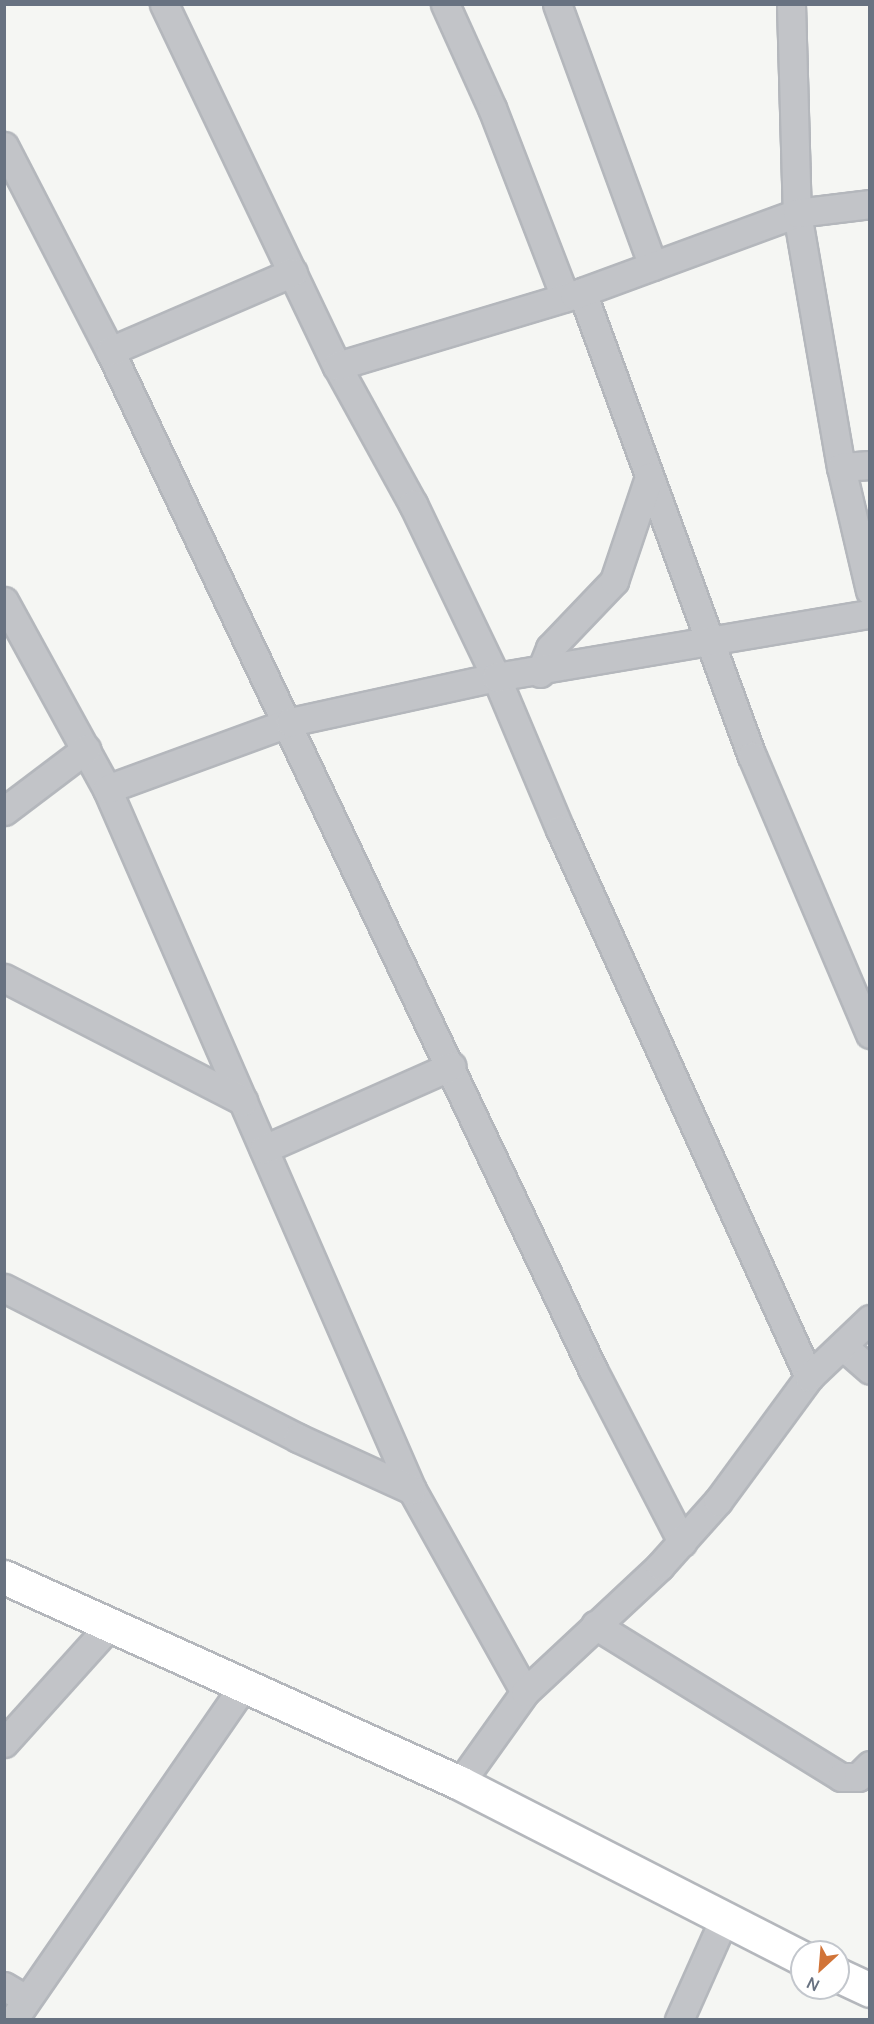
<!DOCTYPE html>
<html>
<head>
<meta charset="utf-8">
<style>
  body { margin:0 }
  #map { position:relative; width:874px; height:2024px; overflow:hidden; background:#f5f6f3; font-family:Manrope,sans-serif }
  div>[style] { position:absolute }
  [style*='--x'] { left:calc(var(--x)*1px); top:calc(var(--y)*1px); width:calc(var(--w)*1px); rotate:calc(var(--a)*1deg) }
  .roads { filter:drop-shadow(2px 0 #b4b7bc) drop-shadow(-2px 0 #b4b7bc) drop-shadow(0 2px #b4b7bc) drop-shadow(0 -2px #b4b7bc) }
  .street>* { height:27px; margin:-13.5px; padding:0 13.5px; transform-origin:13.5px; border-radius:13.5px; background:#c2c4c8 }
  .secondary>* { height:33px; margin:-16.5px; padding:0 16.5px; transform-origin:16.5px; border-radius:16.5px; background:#fff }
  span { translate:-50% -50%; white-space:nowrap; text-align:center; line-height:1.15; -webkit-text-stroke:6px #fff; paint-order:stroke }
  .frame { position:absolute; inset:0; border:6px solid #687281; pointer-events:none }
  .north { position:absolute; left:790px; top:1940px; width:60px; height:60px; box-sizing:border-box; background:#fff; border:2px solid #c3c7cd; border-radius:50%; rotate:206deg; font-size:16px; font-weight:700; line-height:24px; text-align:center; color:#687281 }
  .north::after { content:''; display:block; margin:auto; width:21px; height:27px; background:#d17438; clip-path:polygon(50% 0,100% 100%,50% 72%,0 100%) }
</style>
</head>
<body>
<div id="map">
  <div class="roads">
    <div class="street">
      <div style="--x:164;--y:4;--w:401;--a:64.5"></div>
      <div style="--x:337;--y:366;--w:158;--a:61.2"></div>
      <div style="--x:413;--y:504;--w:192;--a:64.4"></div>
      <div style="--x:496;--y:677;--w:165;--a:67.2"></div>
      <div style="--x:560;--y:829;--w:602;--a:65.56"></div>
      <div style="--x:445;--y:4;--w:114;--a:65.7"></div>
      <div style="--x:492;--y:108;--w:203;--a:68.9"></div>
      <div style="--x:557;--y:4;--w:279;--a:69.9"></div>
      <div style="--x:791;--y:4;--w:209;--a:88.4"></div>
      <div style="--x:797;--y:213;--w:258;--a:80.2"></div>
      <div style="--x:841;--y:467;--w:127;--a:76.8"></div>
      <div style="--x:4;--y:146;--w:231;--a:62.7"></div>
      <div style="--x:110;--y:351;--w:1128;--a:64.64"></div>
      <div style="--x:593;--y:1370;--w:194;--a:62.6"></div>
      <div style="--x:582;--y:292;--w:494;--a:69.9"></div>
      <div style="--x:752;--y:756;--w:302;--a:67"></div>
      <div style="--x:110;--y:351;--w:199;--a:-23.3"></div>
      <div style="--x:337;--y:366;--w:247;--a:-16.7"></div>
      <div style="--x:574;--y:295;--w:238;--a:-20.2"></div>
      <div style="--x:797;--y:213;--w:74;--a:-7"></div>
      <div style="--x:841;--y:467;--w:29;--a:-4"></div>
      <div style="--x:4;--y:601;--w:214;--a:61.3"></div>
      <div style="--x:107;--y:789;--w:764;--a:66.49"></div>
      <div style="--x:412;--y:1490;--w:231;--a:60.8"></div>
      <div style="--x:540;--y:673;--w:27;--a:-68"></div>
      <div style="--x:550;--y:648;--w:93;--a:-46.3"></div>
      <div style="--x:614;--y:581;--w:110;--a:-71.4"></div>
      <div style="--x:107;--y:789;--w:195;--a:-20.1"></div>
      <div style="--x:290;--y:722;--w:211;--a:-12.3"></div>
      <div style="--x:496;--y:677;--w:379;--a:-9.6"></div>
      <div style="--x:4;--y:811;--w:103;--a:-37.1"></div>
      <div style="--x:4;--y:978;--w:269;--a:27.2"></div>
      <div style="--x:264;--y:1149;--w:205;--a:-23.9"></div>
      <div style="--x:4;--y:1288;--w:330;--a:27"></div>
      <div style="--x:298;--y:1438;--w:125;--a:24.5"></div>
      <div style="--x:845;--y:1348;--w:33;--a:41"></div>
      <div style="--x:595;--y:1625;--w:289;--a:31.7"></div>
      <div style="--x:841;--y:1777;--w:17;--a:0"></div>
      <div style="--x:858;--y:1777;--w:17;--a:-45"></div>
      <div style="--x:4;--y:1743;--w:160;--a:-48"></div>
      <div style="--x:460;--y:1783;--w:112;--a:-54.5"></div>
      <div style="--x:525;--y:1692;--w:185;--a:-43"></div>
      <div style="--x:660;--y:1566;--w:87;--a:-48.3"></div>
      <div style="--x:718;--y:1501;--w:154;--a:-53.7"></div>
      <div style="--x:809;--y:1377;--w:84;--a:-43.6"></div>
      <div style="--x:4;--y:1986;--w:26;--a:31"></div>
      <div style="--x:13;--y:2020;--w:403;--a:-55.4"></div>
      <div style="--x:679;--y:2020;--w:108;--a:-66"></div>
    </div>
    <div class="secondary">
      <div style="--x:4;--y:1577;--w:500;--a:24.31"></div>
      <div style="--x:460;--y:1783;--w:384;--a:27.1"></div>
      <div style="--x:838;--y:1975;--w:35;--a:25"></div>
    </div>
  </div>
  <div class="frame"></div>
  <div class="north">N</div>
</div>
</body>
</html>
